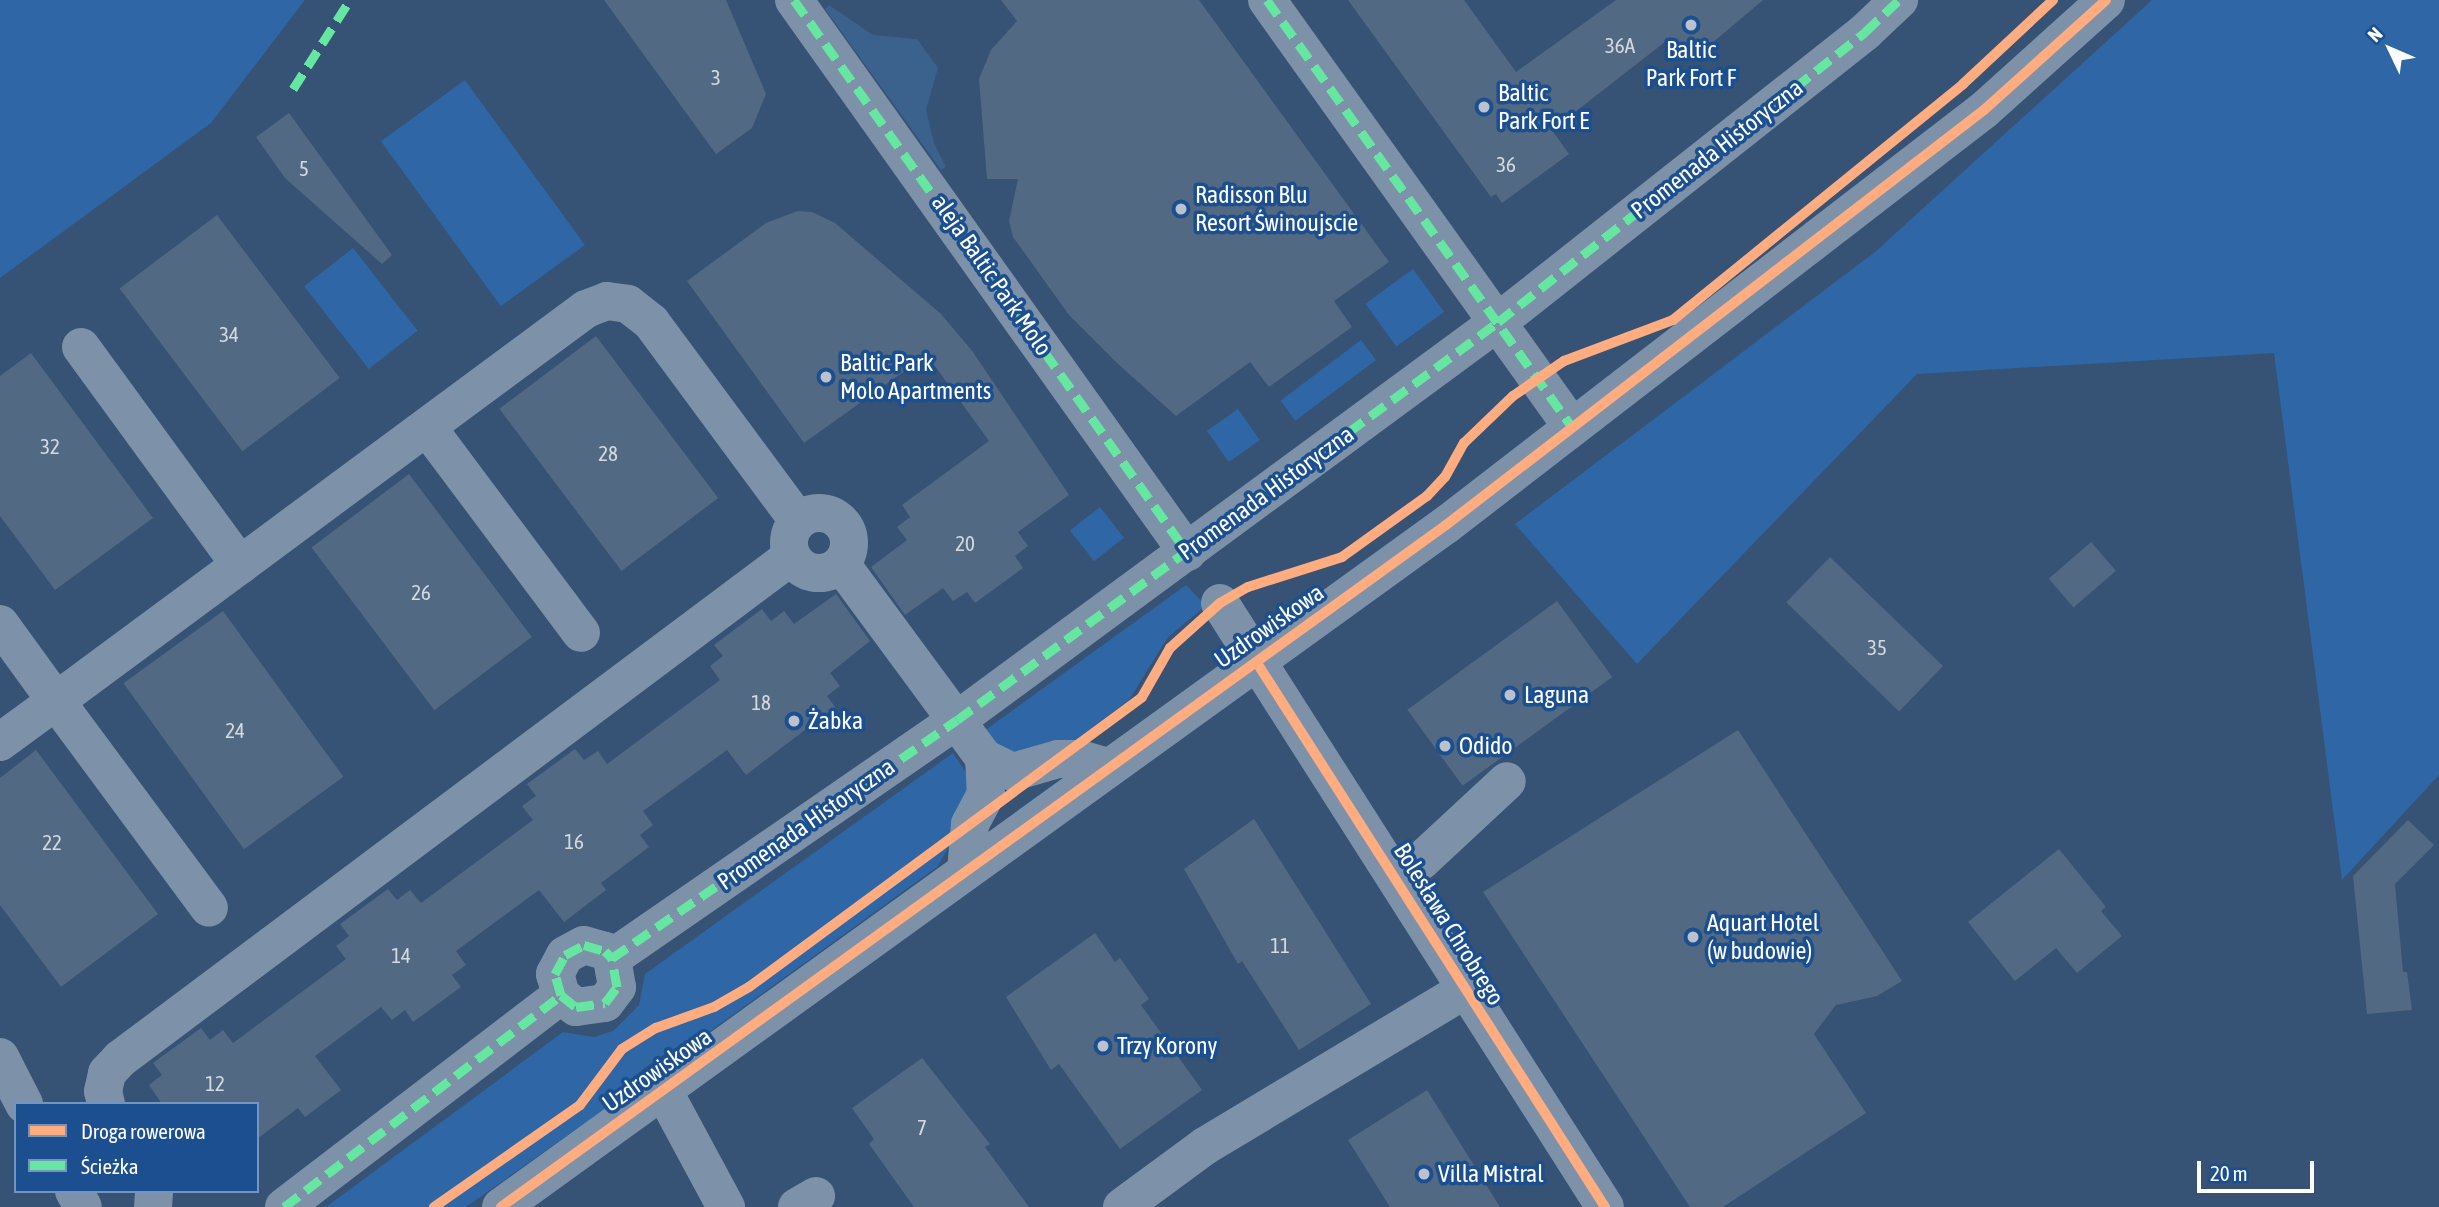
<!DOCTYPE html>
<html>
<head>
<meta charset="utf-8">
<style>
  body { margin:0 }
  #map { position:relative; width:2439px; height:1207px; overflow:hidden; background:#365274; font-family:"Asap Condensed",sans-serif }
  div>[style] { position:absolute }
  [style*='--x'] { left:calc(var(--x)*1px); top:calc(var(--y)*1px); width:calc(var(--w)*1px); rotate:calc(var(--a)*1deg) }
  .green>* { inset:0; background:#2f66a5; transform-origin:0 0 }
  .water>* { inset:0; background:#3b618d }
  .building>* { inset:0; background:#526984; transform-origin:0 0 }
  .minor>* { height:38px; margin:-19px; padding:0 19px; transform-origin:19px; border-radius:19px; background:#7d92a8 }
  .minor>.ring { margin:-19px; padding:0; box-sizing:content-box; background:none; border:38px solid #7d92a8; border-radius:50% }
  .quiet>* { height:9px; margin-top:-4.5px; transform-origin:0; background:repeating-linear-gradient(90deg,#66e7a1 0 18px,transparent 0 27px) }
  .cycleway>* { height:10px; margin:-5px; padding:0 5px; transform-origin:5px; border-radius:5px; background:#ffac80 }
  .dots>* { width:19px; height:19px; translate:-50% -50%; box-sizing:border-box; border:4px solid #1b4f8f; border-radius:50% }
  span { translate:-50% -50%; white-space:nowrap; text-align:center; line-height:1.15; -webkit-text-stroke:7px #1b4f8f; paint-order:stroke }
  .number-label { font-size:21px; color:#d4dae0 }
  .number-label span { -webkit-text-stroke-width:0 }
  .poi-label { font-size:24px; color:#fff }
  .left { translate:0 -50%; text-align:left }
  .street-label { font-size:24px; color:#fff }
  .legend { position:absolute; left:14px; top:1102px; width:245px; height:91px; box-sizing:border-box; background:#1b4f8f; border:2px solid #7695bc; margin:0; padding:9px 12px; list-style:none; font-size:21px; color:#fff }
  .legend li { display:flex; align-items:center; gap:14px; height:35px }
  .legend b { width:35px; border:2px solid #7695bc }
  .north { position:absolute; left:2355px; top:14px; width:70px; height:70px; -webkit-text-stroke:5px #1b4f8f; paint-order:stroke; rotate:314deg; font-size:19px; font-weight:700; line-height:28px; text-align:center; color:#fff }
  .north::after { content:''; display:block; margin:auto; width:24px; height:32px; background:#fff; clip-path:polygon(50% 0,100% 100%,50% 72%,0 100%) }
  .scale { position:absolute; left:2197px; top:1161px; width:117px; height:32px; box-sizing:border-box; border:4px solid #fff; border-top:0; padding-left:9px; font-size:21px; line-height:24px; white-space:nowrap; color:#fff; -webkit-text-stroke:5px #1b4f8f; paint-order:stroke }
</style>
</head>
<body>
<div id="map">
  <div class="green">
    <div style="clip-path:polygon(0 0,305px 0,211px 123px,0 278px)"></div>
    <div style="clip-path:polygon(2152px 0,2439px 0,2439px 775px,2342px 880px,2274px 353px,1917px 374px,1637px 664px,1515px 524px,1875px 252px)"></div>
    <div style="left:465px;top:80px;width:204px;height:104px;rotate:54deg"></div>
    <div style="left:353px;top:248px;width:105px;height:62px;rotate:52deg"></div>
    <div style="left:1413px;top:269px;width:53px;height:59px;rotate:54deg"></div>
    <div style="left:1361px;top:340px;width:25px;height:101px;rotate:53deg"></div>
    <div style="left:1238px;top:409px;width:38px;height:38px;rotate:55deg"></div>
    <div style="left:1100px;top:507px;width:39px;height:38px;rotate:52deg"></div>
    <div style="clip-path:polygon(1186px 585px,1206px 606px,1168px 637px,1129px 700px,1072px 743px,1015px 758px,1000px 750px,984px 731px)"></div>
    <div style="clip-path:polygon(953px 753px,974px 785px,965px 819px,937px 867px,691px 1045px,659px 1057px,623px 1085px,616px 1101px,466px 1207px,326px 1207px,563px 1032px,594px 1037px,613px 1031px,639px 1005px,645px 974px)"></div>
  </div>
  <div class="water">
    <div style="clip-path:polygon(829px 5px,873px 35px,917px 39px,938px 68px,926px 110px,934px 143px,946px 167px,941px 170px,825px 9px)"></div>
  </div>
  <div class="building">
    <div style="clip-path:polygon(604px 0,726px 0,766px 94px,752px 128px,716px 154px)"></div>
    <div style="clip-path:polygon(1001px 0,1199px 0,1389px 262px,1334px 301px,1352px 327px,1269px 387px,1250px 362px,1176px 416px,1117px 363px,1069px 315px,1013px 237px,1009px 221px,1018px 179px,987px 179px,979px 79px,991px 50px,1017px 21px)"></div>
    <div style="clip-path:polygon(1348px 0,1464px 0,1516px 72px,1616px 0,1763px 0,1691px 61px,1670px 38px,1552px 130px,1569px 154px,1502px 203px,1496px 194px,1491px 197px)"></div>
    <div style="clip-path:polygon(289px 113px,392px 255px,382px 264px,285px 178px,256px 137px)"></div>
    <div style="clip-path:polygon(798px 211px,812px 212px,835px 223px,941px 314px,973px 352px,1069px 495px,1018px 532px,1028px 546px,1015px 556px,1023px 568px,975px 603px,967px 592px,953px 601px,943px 588px,905px 615px,871px 567px,907px 540px,897px 527px,910px 517px,902px 505px,989px 441px,927px 355px,804px 443px,687px 281px,766px 223px)"></div>
    <div style="left:217px;top:215px;width:204px;height:122px;rotate:53deg"></div>
    <div style="left:596px;top:336px;width:203px;height:121px;rotate:53deg"></div>
    <div style="clip-path:polygon(31px 353px,153px 518px,55px 590px,0 516px,0 376px)"></div>
    <div style="left:409px;top:474px;width:204px;height:122px;rotate:53deg"></div>
    <div style="left:2091px;top:542px;width:38px;height:56px;rotate:49deg"></div>
    <div style="left:1830px;top:557px;width:157px;height:63px;rotate:44deg"></div>
    <div style="clip-path:polygon(836px 594px,870px 641px,830px 673px,840px 686px,827px 696px,835px 707px,746px 775px,727px 750px,643px 811px,653px 825px,640px 835px,649px 847px,601px 883px,606px 890px,564px 922px,539px 890px,456px 951px,466px 965px,452px 975px,461px 987px,413px 1022px,405px 1010px,392px 1020px,381px 1007px,315px 1056px,341px 1090px,305px 1117px,298px 1108px,257px 1139px,257px 1104px,162px 1104px,149px 1085px,162px 1075px,153px 1063px,201px 1028px,210px 1040px,223px 1030px,233px 1043px,346px 959px,336px 946px,349px 936px,340px 924px,388px 889px,397px 900px,410px 890px,421px 903px,533px 820px,522px 806px,536px 796px,527px 784px,575px 749px,584px 760px,598px 751px,607px 764px,720px 680px,710px 666px,723px 656px,714px 645px,762px 609px,771px 621px,784px 611px,794px 624px)"></div>
    <div style="left:1557px;top:601px;width:94px;height:185px;rotate:54deg"></div>
    <div style="left:223px;top:611px;width:205px;height:123px;rotate:54deg"></div>
    <div style="clip-path:polygon(1738px 730px,1902px 981px,1877px 996px,1836px 1005px,1814px 1034px,1866px 1113px,1723px 1207px,1690px 1207px,1483px 892px)"></div>
    <div style="clip-path:polygon(36px 750px,158px 914px,61px 987px,0 905px,0 778px)"></div>
    <div style="clip-path:polygon(1254px 819px,1371px 1004px,1299px 1050px,1242px 961px,1238px 964px,1184px 869px)"></div>
    <div style="clip-path:polygon(2408px 820px,2434px 845px,2395px 884px,2403px 972px,2407px 972px,2412px 1010px,2367px 1014px,2353px 876px)"></div>
    <div style="clip-path:polygon(2059px 849px,2106px 907px,2101px 911px,2122px 936px,2077px 973px,2056px 948px,2015px 981px,1968px 922px)"></div>
    <div style="clip-path:polygon(1095px 933px,1115px 962px,1120px 958px,1149px 999px,1141px 1005px,1202px 1090px,1120px 1149px,1059px 1064px,1051px 1070px,1006px 997px)"></div>
    <div style="clip-path:polygon(922px 1058px,990px 1144px,985px 1147px,1029px 1207px,914px 1207px,869px 1144px,874px 1139px,852px 1108px)"></div>
    <div style="clip-path:polygon(1427px 1090px,1500px 1207px,1390px 1207px,1348px 1140px)"></div>
  </div>
  <div class="minor">
    <div style="--x:794;--y:0;--w:678;--a:54.55"></div>
    <div style="--x:1267;--y:0;--w:525;--a:54.46"></div>
    <div style="--x:81;--y:347;--w:270;--a:53.9"></div>
    <div style="--x:427;--y:427;--w:257;--a:53.2"></div>
    <div class="ring" style="left:789px;top:513px;width:22px;height:22px"></div>
    <div style="--x:841;--y:564;--w:241;--a:53.6"></div>
    <div style="--x:984;--y:758;--w:36;--a:87"></div>
    <div style="--x:986;--y:794;--w:34;--a:118"></div>
    <div style="--x:970;--y:824;--w:47;--a:94.9"></div>
    <div style="--x:1220;--y:603;--w:716;--a:57.49"></div>
    <div style="--x:0;--y:624;--w:95;--a:54"></div>
    <div style="--x:56;--y:701;--w:659;--a:-36.49"></div>
    <div style="--x:586;--y:309;--w:22;--a:-21"></div>
    <div style="--x:607;--y:301;--w:21;--a:8"></div>
    <div style="--x:628;--y:304;--w:29;--a:38"></div>
    <div style="--x:651;--y:322;--w:247;--a:53.5"></div>
    <div style="--x:0;--y:742;--w:69;--a:-36.2"></div>
    <div style="--x:56;--y:701;--w:257;--a:53.5"></div>
    <div style="--x:984;--y:758;--w:32;--a:26"></div>
    <div style="--x:1013;--y:772;--w:47;--a:-16.1"></div>
    <div style="--x:1058;--y:759;--w:22;--a:0"></div>
    <div style="--x:1080;--y:759;--w:29;--a:16"></div>
    <div style="--x:1395;--y:877;--w:31;--a:-32"></div>
    <div style="--x:1421;--y:861;--w:117;--a:-42.9"></div>
    <div style="--x:561;--y:995;--w:19;--a:39"></div>
    <div style="--x:576;--y:1007;--w:29;--a:-8"></div>
    <div style="--x:605;--y:1003;--w:20;--a:-53"></div>
    <div style="--x:617;--y:987;--w:29;--a:-100"></div>
    <div style="--x:0;--y:1057;--w:53;--a:62.9"></div>
    <div style="--x:664;--y:1092;--w:131;--a:61.7"></div>
    <div style="--x:106;--y:1104;--w:13;--a:-103"></div>
    <div style="--x:103;--y:1091;--w:18;--a:-77"></div>
    <div style="--x:107;--y:1073;--w:19;--a:-47"></div>
    <div style="--x:120;--y:1059;--w:839;--a:-36.82"></div>
    <div style="--x:74;--y:1191;--w:18;--a:61"></div>
    <div style="--x:153;--y:1207;--w:16;--a:-86"></div>
    <div style="--x:284;--y:1207;--w:349;--a:-37.4"></div>
    <div style="--x:561;--y:995;--w:22;--a:-106"></div>
    <div style="--x:555;--y:974;--w:21;--a:-62"></div>
    <div style="--x:565;--y:955;--w:21;--a:-28"></div>
    <div style="--x:584;--y:945;--w:22;--a:16"></div>
    <div style="--x:605;--y:951;--w:10;--a:45"></div>
    <div style="--x:612;--y:958;--w:419;--a:-34.6"></div>
    <div style="--x:957;--y:720;--w:672;--a:-36.34"></div>
    <div style="--x:1498;--y:322;--w:468;--a:-38.3"></div>
    <div style="--x:1865;--y:32;--w:47;--a:-43.3"></div>
    <div style="--x:501;--y:1207;--w:1165;--a:-35.82"></div>
    <div style="--x:1446;--y:525;--w:679;--a:-37.65"></div>
    <div style="--x:1984;--y:110;--w:164;--a:-42"></div>
    <div style="--x:797;--y:1207;--w:22;--a:-30"></div>
    <div style="--x:1122;--y:1207;--w:103;--a:-36.3"></div>
    <div style="--x:1205;--y:1146;--w:303;--a:-31"></div>
  </div>
  <div class="quiet">
    <div style="--x:794;--y:0;--w:678;--a:54.55"></div>
    <div style="--x:1267;--y:0;--w:525;--a:54.46"></div>
    <div style="--x:293;--y:89;--w:106;--a:-57.4"></div>
    <div style="--x:561;--y:995;--w:19;--a:39"></div>
    <div style="--x:576;--y:1007;--w:29;--a:-8"></div>
    <div style="--x:605;--y:1003;--w:20;--a:-53"></div>
    <div style="--x:617;--y:987;--w:29;--a:-100"></div>
    <div style="--x:284;--y:1207;--w:349;--a:-37.4"></div>
    <div style="--x:561;--y:995;--w:22;--a:-106"></div>
    <div style="--x:555;--y:974;--w:21;--a:-62"></div>
    <div style="--x:565;--y:955;--w:21;--a:-28"></div>
    <div style="--x:584;--y:945;--w:22;--a:16"></div>
    <div style="--x:605;--y:951;--w:10;--a:45"></div>
    <div style="--x:612;--y:958;--w:419;--a:-34.6"></div>
    <div style="--x:957;--y:720;--w:672;--a:-36.34"></div>
    <div style="--x:1498;--y:322;--w:468;--a:-38.3"></div>
    <div style="--x:1865;--y:32;--w:47;--a:-43.3"></div>
  </div>
  <div class="cycleway">
    <div style="--x:1257;--y:663;--w:646;--a:57.39"></div>
    <div style="--x:434;--y:1207;--w:178;--a:-34.9"></div>
    <div style="--x:580;--y:1105;--w:70;--a:-53.1"></div>
    <div style="--x:622;--y:1049;--w:40;--a:-32"></div>
    <div style="--x:656;--y:1028;--w:62;--a:-19.9"></div>
    <div style="--x:714;--y:1007;--w:40;--a:-29.7"></div>
    <div style="--x:749;--y:987;--w:488;--a:-36.4"></div>
    <div style="--x:1142;--y:697;--w:56;--a:-60.3"></div>
    <div style="--x:1170;--y:648;--w:67;--a:-42"></div>
    <div style="--x:1220;--y:603;--w:32;--a:-30"></div>
    <div style="--x:1248;--y:587;--w:99;--a:-17.7"></div>
    <div style="--x:1342;--y:557;--w:105;--a:-35.7"></div>
    <div style="--x:1427;--y:496;--w:26;--a:-47"></div>
    <div style="--x:1445;--y:477;--w:39;--a:-61"></div>
    <div style="--x:1464;--y:443;--w:68;--a:-43.8"></div>
    <div style="--x:1513;--y:396;--w:62;--a:-34.5"></div>
    <div style="--x:1564;--y:361;--w:116;--a:-20.6"></div>
    <div style="--x:1673;--y:320;--w:374;--a:-39.1"></div>
    <div style="--x:1963;--y:84;--w:123;--a:-43"></div>
    <div style="--x:501;--y:1207;--w:1165;--a:-35.82"></div>
    <div style="--x:1446;--y:525;--w:679;--a:-37.65"></div>
    <div style="--x:1984;--y:110;--w:164;--a:-42"></div>
  </div>
  <div class="dots">
    <div style="left:1691px;top:25px;background:#b9c2ce"></div>
    <div style="left:1484px;top:107px;background:#b9c2ce"></div>
    <div style="left:1181px;top:209px;background:#b9c2ce"></div>
    <div style="left:826px;top:377px;background:#b9c2ce"></div>
    <div style="left:1510px;top:695px;background:#b9c2ce"></div>
    <div style="left:794px;top:721px;background:#b9c2ce"></div>
    <div style="left:1445px;top:746px;background:#b9c2ce"></div>
    <div style="left:1693px;top:937px;background:#b9c2ce"></div>
    <div style="left:1103px;top:1046px;background:#b9c2ce"></div>
    <div style="left:1424px;top:1174px;background:#b9c2ce"></div>
  </div>
  <div class="number-label">
    <span style="left:1620px;top:45px">36A</span>
    <span style="left:716px;top:77px">3</span>
    <span style="left:1506px;top:164px">36</span>
    <span style="left:304px;top:168px">5</span>
    <span style="left:229px;top:334px">34</span>
    <span style="left:50px;top:446px">32</span>
    <span style="left:608px;top:453px">28</span>
    <span style="left:965px;top:543px">20</span>
    <span style="left:421px;top:592px">26</span>
    <span style="left:1877px;top:647px">35</span>
    <span style="left:761px;top:702px">18</span>
    <span style="left:235px;top:730px">24</span>
    <span style="left:574px;top:841px">16</span>
    <span style="left:52px;top:842px">22</span>
    <span style="left:1280px;top:945px">11</span>
    <span style="left:401px;top:955px">14</span>
    <span style="left:215px;top:1083px">12</span>
    <span style="left:922px;top:1127px">7</span>
  </div>
  <div class="poi-label">
    <span style="left:1691px;top:64px">Baltic<br>Park Fort F</span>
    <span class="left" style="left:1498px;top:107px">Baltic<br>Park Fort E</span>
    <span class="left" style="left:1195px;top:209px">Radisson Blu<br>Resort Świnoujscie</span>
    <span class="left" style="left:840px;top:377px">Baltic Park<br>Molo Apartments</span>
    <span class="left" style="left:1524px;top:695px">Laguna</span>
    <span class="left" style="left:808px;top:721px">Żabka</span>
    <span class="left" style="left:1459px;top:746px">Odido</span>
    <span class="left" style="left:1707px;top:937px">Aquart Hotel<br>(w budowie)</span>
    <span class="left" style="left:1117px;top:1046px">Trzy Korony</span>
    <span class="left" style="left:1438px;top:1174px">Villa Mistral</span>
  </div>
  <div class="street-label">
    <span style="left:1717px;top:149px;rotate:-38deg">Promenada Historyczna</span>
    <span style="left:992px;top:275px;rotate:55deg">aleja Baltic Park Molo</span>
    <span style="left:1266px;top:493px;rotate:-36deg">Promenada Historyczna</span>
    <span style="left:1269px;top:626px;rotate:-35deg">Uzdrowiskowa</span>
    <span style="left:806px;top:824px;rotate:-35deg">Promenada Historyczna</span>
    <span style="left:1449px;top:924px;rotate:58deg">Bolesława Chrobrego</span>
    <span style="left:657px;top:1070px;rotate:-35deg">Uzdrowiskowa</span>
  </div>
  <ul class="legend">
  <li><b style="height:9px;background:#ffac80"></b>Droga rowerowa</li>
  <li><b style="height:9px;background:#66e7a1"></b>Ścieżka</li>
  </ul>
  <div class="north">N</div>
  <div class="scale">20 m</div>
</div>
</body>
</html>
